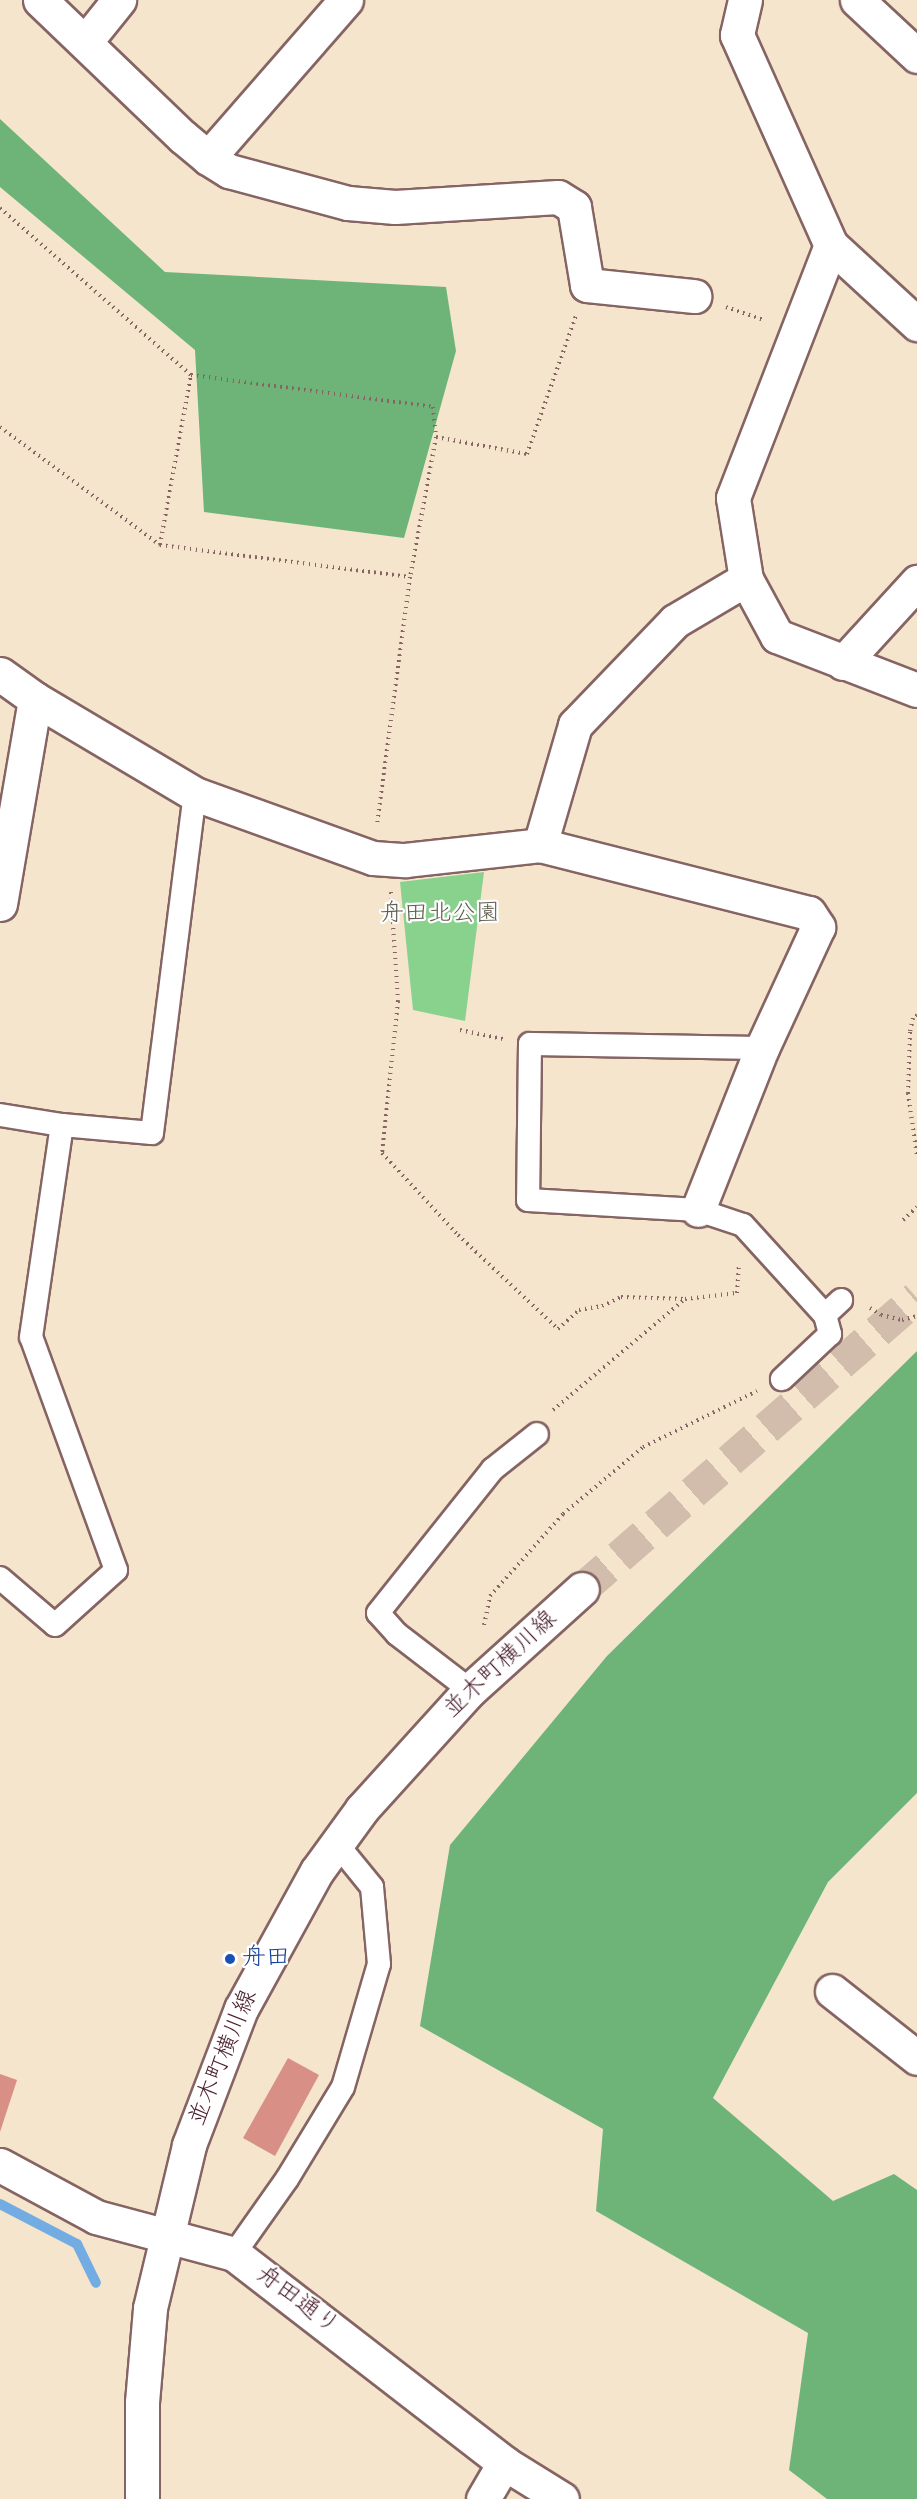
<!DOCTYPE html>
<meta charset="utf-8">
<style>
body{margin:0}
#map{position:relative;width:917px;height:2499px;overflow:hidden;background:#f4e5cc;font-family:"Indie Flower","Klee One",sans-serif}
div>[style]{position:absolute}
[style*='--x']{left:calc(var(--x)*1px);top:calc(var(--y)*1px);width:calc(var(--w)*1px);rotate:calc(var(--a)*1deg)}
.green>*{inset:0;background:#89d28e}
.forest>*{inset:0;background:#6eb479}
.stream>*{height:10px;margin:-5px;padding:0 5px;transform-origin:5px;border-radius:5px;background:#72ace2}
.building>*{inset:0;background:#d89086}
.tertiary-tunnel>*{height:33px;margin-top:-16.5px;transform-origin:0;background:repeating-linear-gradient(90deg,#d2bdac 0 33px,transparent 0 49px)}
.path>*{height:4px;margin-top:-2px;transform-origin:0;background:repeating-linear-gradient(90deg,#866463 0 1.5px,transparent 0 6px)}
.roads{filter:drop-shadow(2px 0 #866463) drop-shadow(-2px 0 #866463) drop-shadow(0 2px #866463) drop-shadow(0 -2px #866463)}
.service>*{height:22px;margin:-11px;padding:0 11px;transform-origin:11px;border-radius:11px;background:#fff}
.minor>*{height:33px;margin:-16.5px;padding:0 16.5px;transform-origin:16.5px;border-radius:16.5px;background:#fff}
.tertiary>*{height:33px;margin:-16.5px;padding:0 16.5px;transform-origin:16.5px;border-radius:16.5px;background:#fff}
.dots>*{width:16px;height:16px;translate:-50% -50%;box-sizing:border-box;border:3px solid #fff;border-radius:50%}
span{translate:-50% -50%;white-space:nowrap;text-align:center;line-height:1.15;-webkit-text-stroke:4.5px #fff;paint-order:stroke}
.park-label{font-size:24px;color:#605e4e}
.street-label{font-size:24px;color:#4a1f2b}
.transit-label{font-size:24px;color:#164399}
.left{translate:0 -50%;text-align:left}
</style>
<div id="map">
<div class="green">
<div style="clip-path:polygon(484px 872px,465px 1021px,413px 1010px,400px 882px)"></div>
</div>
<div class="forest">
<div style="clip-path:polygon(0 119px,165px 272px,446px 287px,456px 351px,404px 538px,204px 512px,195px 350px,0 187px)"></div>
<div style="clip-path:polygon(917px 1351px,917px 1793px,828px 1882px,713px 2098px,833px 2201px,894px 2174px,917px 2190px,917px 2499px,827px 2499px,789px 2470px,808px 2333px,596px 2211px,603px 2129px,420px 2026px,450px 1845px,607px 1656px)"></div>
</div>
<div class="stream">
<div style="--x:0;--y:2204;--w:87;--a:27.5"></div>
<div style="--x:77;--y:2244;--w:43;--a:64"></div>
</div>
<div class="building">
<div style="clip-path:polygon(288px 2058px,319px 2075px,275px 2156px,243px 2138px)"></div>
<div style="clip-path:polygon(0 2074px,17px 2080px,0 2132px)"></div>
</div>
<div class="tertiary-tunnel">
<div style="--x:582;--y:1589;--w:444;--a:-41.1"></div>
</div>
<div class="path">
<div style="--x:0;--y:208;--w:254;--a:41.2"></div>
<div style="--x:191;--y:375;--w:244;--a:7.5"></div>
<div style="--x:433;--y:407;--w:30;--a:84"></div>
<div style="--x:436;--y:437;--w:142;--a:100.5"></div>
<div style="--x:726;--y:307;--w:40;--a:18.9"></div>
<div style="--x:0;--y:427;--w:199;--a:36.4"></div>
<div style="--x:160;--y:545;--w:252;--a:7.3"></div>
<div style="--x:410;--y:577;--w:249;--a:97.6"></div>
<div style="--x:436;--y:437;--w:93;--a:10.6"></div>
<div style="--x:527;--y:454;--w:146;--a:-70.5"></div>
<div style="--x:160;--y:545;--w:173;--a:-79.7"></div>
<div style="--x:391;--y:892;--w:109;--a:86.3"></div>
<div style="--x:398;--y:1001;--w:153;--a:96"></div>
<div style="--x:382;--y:1153;--w:112;--a:47.2"></div>
<div style="--x:458;--y:1235;--w:137;--a:43.2"></div>
<div style="--x:558;--y:1329;--w:28;--a:-42"></div>
<div style="--x:579;--y:1310;--w:23;--a:-10"></div>
<div style="--x:602;--y:1306;--w:21;--a:-25"></div>
<div style="--x:621;--y:1297;--w:64;--a:1.8"></div>
<div style="--x:685;--y:1299;--w:52;--a:-6.6"></div>
<div style="--x:737;--y:1293;--w:27;--a:-86"></div>
<div style="--x:917;--y:1015;--w:5;--a:143"></div>
<div style="--x:913;--y:1018;--w:14;--a:102"></div>
<div style="--x:910;--y:1032;--w:61;--a:91.9"></div>
<div style="--x:908;--y:1093;--w:64;--a:81.9"></div>
<div style="--x:460;--y:1030;--w:44;--a:11.8"></div>
<div style="--x:903;--y:1220;--w:19;--a:-43"></div>
<div style="--x:870;--y:1308;--w:13;--a:32"></div>
<div style="--x:881;--y:1315;--w:22;--a:13"></div>
<div style="--x:902;--y:1320;--w:16;--a:-15"></div>
<div style="--x:553;--y:1410;--w:172;--a:-40.1"></div>
<div style="--x:484;--y:1625;--w:30;--a:-78"></div>
<div style="--x:490;--y:1596;--w:110;--a:-48.3"></div>
<div style="--x:563;--y:1514;--w:104;--a:-39.9"></div>
<div style="--x:643;--y:1447;--w:127;--a:-26.2"></div>
</div>
<div class="roads">
<div class="service">
<div style="--x:762;--y:1048;--w:232;--a:-179"></div>
<div style="--x:530;--y:1044;--w:156;--a:90.7"></div>
<div style="--x:528;--y:1200;--w:170;--a:3.4"></div>
<div style="--x:698;--y:1210;--w:47;--a:18.4"></div>
<div style="--x:743;--y:1225;--w:122;--a:47.7"></div>
<div style="--x:825;--y:1315;--w:20;--a:75"></div>
<div style="--x:830;--y:1334;--w:66;--a:136.8"></div>
<div style="--x:0;--y:1115;--w:63;--a:9.2"></div>
<div style="--x:62;--y:1125;--w:90;--a:5.1"></div>
<div style="--x:152;--y:1133;--w:342;--a:-82.8"></div>
<div style="--x:825;--y:1315;--w:22;--a:-43"></div>
<div style="--x:0;--y:1578;--w:72;--a:40.5"></div>
<div style="--x:55;--y:1625;--w:82;--a:-42"></div>
<div style="--x:116;--y:1570;--w:248;--a:-110"></div>
<div style="--x:31;--y:1337;--w:214;--a:-81.7"></div>
<div style="--x:470;--y:1690;--w:92;--a:-142.5"></div>
<div style="--x:397;--y:1634;--w:28;--a:-132"></div>
<div style="--x:378;--y:1613;--w:184;--a:-51.4"></div>
<div style="--x:493;--y:1469;--w:56;--a:-38.5"></div>
<div style="--x:234;--y:2254;--w:92;--a:-54.8"></div>
<div style="--x:287;--y:2179;--w:108;--a:-58.7"></div>
<div style="--x:343;--y:2087;--w:128;--a:-73.7"></div>
<div style="--x:379;--y:1964;--w:77;--a:-95.2"></div>
<div style="--x:372;--y:1887;--w:55;--a:-129.1"></div>
</div>
<div class="minor">
<div style="--x:40;--y:0;--w:198;--a:43.8"></div>
<div style="--x:183;--y:137;--w:33;--a:40"></div>
<div style="--x:208;--y:158;--w:25;--a:32"></div>
<div style="--x:229;--y:171;--w:123;--a:15.1"></div>
<div style="--x:348;--y:203;--w:47;--a:4.9"></div>
<div style="--x:395;--y:207;--w:163;--a:-3.5"></div>
<div style="--x:558;--y:197;--w:19;--a:32"></div>
<div style="--x:574;--y:207;--w:79;--a:80.5"></div>
<div style="--x:587;--y:285;--w:108;--a:5.9"></div>
<div style="--x:745;--y:0;--w:36;--a:103"></div>
<div style="--x:737;--y:35;--w:230;--a:65.9"></div>
<div style="--x:831;--y:245;--w:271;--a:111.2"></div>
<div style="--x:733;--y:498;--w:82;--a:80.9"></div>
<div style="--x:746;--y:579;--w:65;--a:61.5"></div>
<div style="--x:777;--y:636;--w:150;--a:21.1"></div>
<div style="--x:857;--y:0;--w:82;--a:43"></div>
<div style="--x:86;--y:41;--w:53;--a:-51.2"></div>
<div style="--x:208;--y:158;--w:210;--a:-48.9"></div>
<div style="--x:831;--y:245;--w:117;--a:42.6"></div>
<div style="--x:843;--y:663;--w:110;--a:-47.6"></div>
<div style="--x:0;--y:674;--w:43;--a:35.5"></div>
<div style="--x:35;--y:699;--w:186;--a:30.7"></div>
<div style="--x:195;--y:794;--w:189;--a:19.8"></div>
<div style="--x:373;--y:858;--w:32;--a:4"></div>
<div style="--x:405;--y:860;--w:136;--a:-6.3"></div>
<div style="--x:540;--y:845;--w:125;--a:-73.7"></div>
<div style="--x:575;--y:725;--w:144;--a:-46.1"></div>
<div style="--x:675;--y:621;--w:82;--a:-30.6"></div>
<div style="--x:540;--y:845;--w:277;--a:14.2"></div>
<div style="--x:809;--y:913;--w:17;--a:57"></div>
<div style="--x:818;--y:927;--w:133;--a:114.8"></div>
<div style="--x:762;--y:1048;--w:174;--a:111.6"></div>
<div style="--x:0;--y:904;--w:208;--a:-80.3"></div>
<div style="--x:832;--y:1991;--w:108;--a:38.2"></div>
<div style="--x:483;--y:2499;--w:42;--a:-59.7"></div>
</div>
<div class="tertiary">
<div style="--x:0;--y:2165;--w:109;--a:28.4"></div>
<div style="--x:96;--y:2217;--w:143;--a:15"></div>
<div style="--x:234;--y:2254;--w:341;--a:37.7"></div>
<div style="--x:504;--y:2463;--w:68;--a:31.8"></div>
<div style="--x:142;--y:2499;--w:97;--a:-90"></div>
<div style="--x:142;--y:2402;--w:94;--a:-85.1"></div>
<div style="--x:150;--y:2308;--w:168;--a:-76.5"></div>
<div style="--x:189;--y:2145;--w:146;--a:-69.1"></div>
<div style="--x:241;--y:2009;--w:158;--a:-61.2"></div>
<div style="--x:317;--y:1871;--w:77;--a:-54"></div>
<div style="--x:362;--y:1809;--w:159;--a:-47.8"></div>
<div style="--x:469;--y:1691;--w:152;--a:-42.1"></div>
</div>
</div>
<div class="dots">
<div style="left:230px;top:1959px;background:#1a4fb4"></div>
</div>
<div class="park-label">
<span style="left:440px;top:915px">舟田北公園</span>
</div>
<div class="street-label">
<span style="left:501px;top:1665px;rotate:-43deg">並木町横川線</span>
<span style="left:224px;top:2058px;rotate:-68deg">並木町横川線</span>
<span style="left:297px;top:2301px;rotate:37deg">舟田通り</span>
</div>
<div class="transit-label">
<span class="left" style="left:242px;top:1959px">舟田</span>
</div>
</div>
